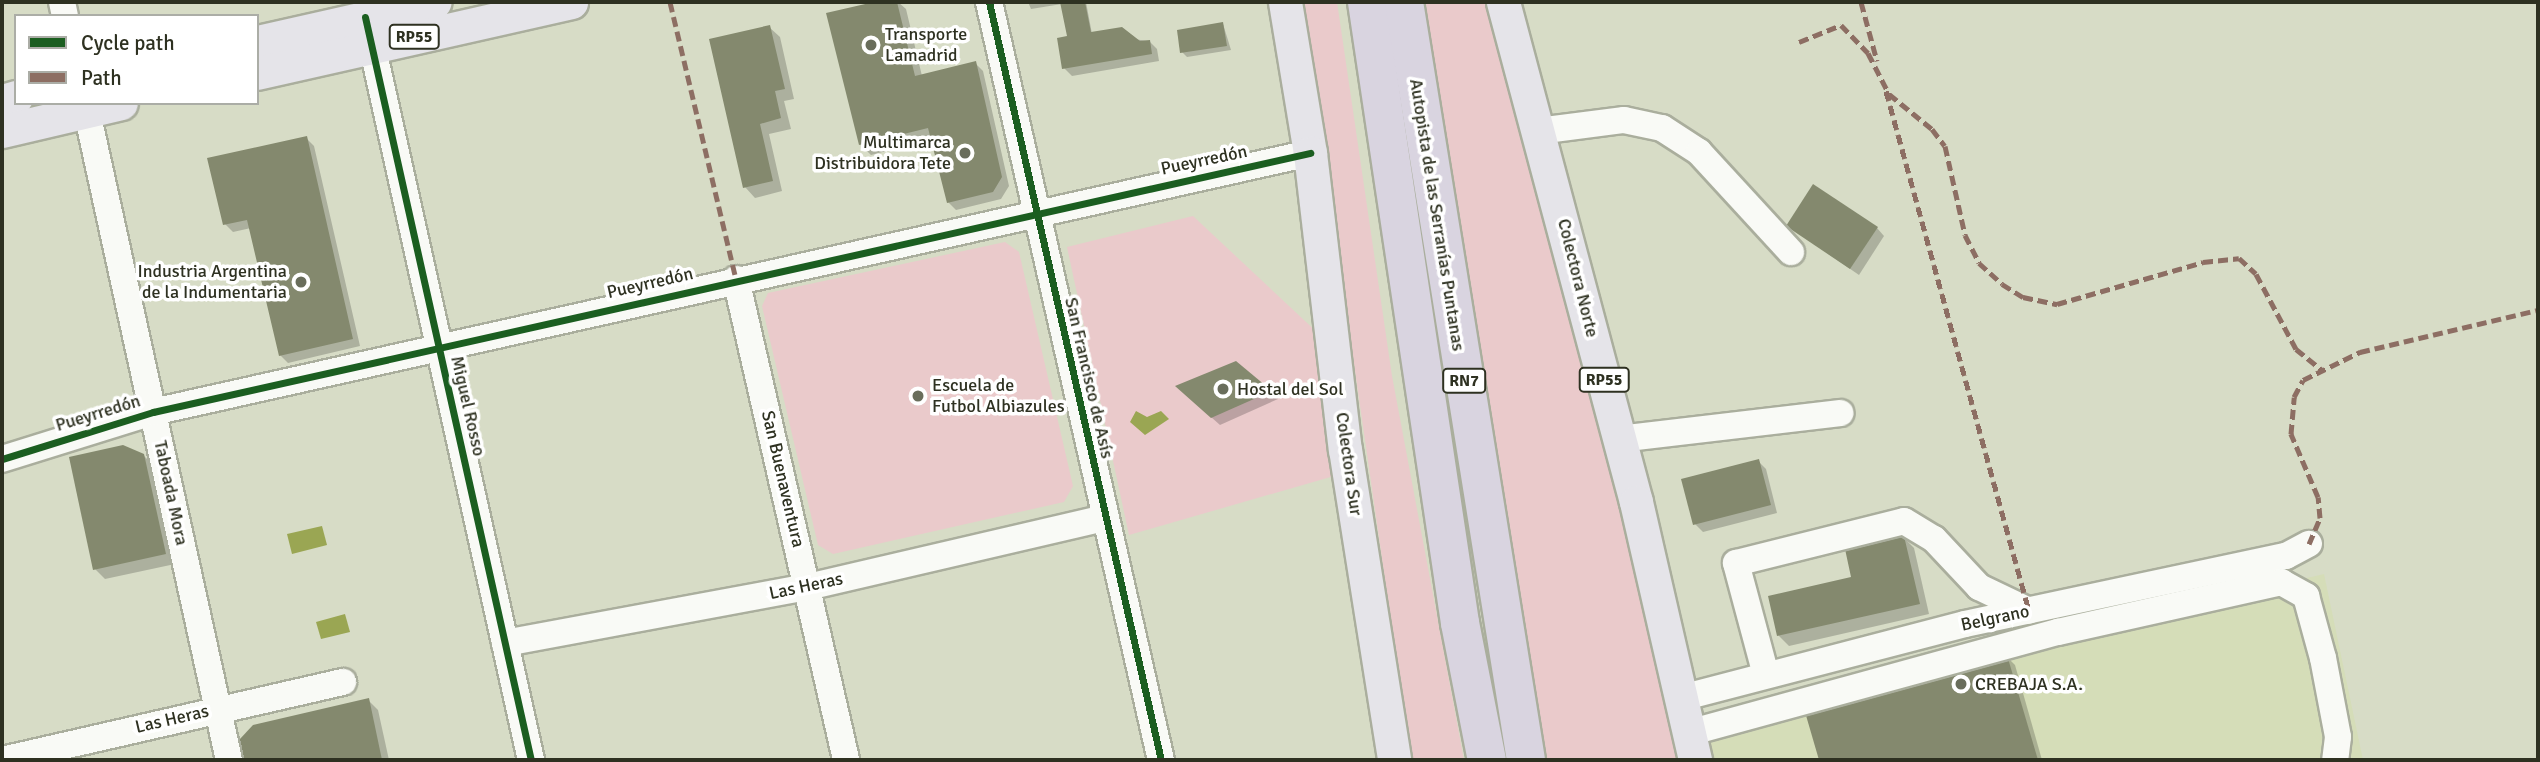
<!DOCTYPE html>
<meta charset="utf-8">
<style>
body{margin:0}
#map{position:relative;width:2540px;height:762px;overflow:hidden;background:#d7dcc6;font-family:Signika,sans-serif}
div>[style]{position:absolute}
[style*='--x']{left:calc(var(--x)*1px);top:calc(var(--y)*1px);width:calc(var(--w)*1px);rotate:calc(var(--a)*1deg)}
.built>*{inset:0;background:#d5ddb8}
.green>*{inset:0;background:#eacacb}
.water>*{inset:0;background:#9aa653}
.shadow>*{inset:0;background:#0003}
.building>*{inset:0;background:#84896e}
.roads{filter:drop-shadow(2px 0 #aaae9d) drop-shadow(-2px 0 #aaae9d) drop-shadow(0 2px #aaae9d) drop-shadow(0 -2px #aaae9d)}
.minor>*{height:26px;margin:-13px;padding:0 13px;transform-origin:13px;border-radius:13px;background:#f9faf6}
.major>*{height:33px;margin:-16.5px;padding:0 16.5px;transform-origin:16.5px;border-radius:16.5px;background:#e5e4e9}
.highway>*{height:38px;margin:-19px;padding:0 19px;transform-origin:19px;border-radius:19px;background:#d9d4e0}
.quiet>*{height:5px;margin-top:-2.5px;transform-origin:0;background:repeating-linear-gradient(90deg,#8d6e63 0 10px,transparent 0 15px)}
.cycleway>*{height:7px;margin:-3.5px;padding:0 3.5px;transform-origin:3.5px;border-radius:3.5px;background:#1b5e20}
.dots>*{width:19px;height:19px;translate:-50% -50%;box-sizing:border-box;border:4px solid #fff;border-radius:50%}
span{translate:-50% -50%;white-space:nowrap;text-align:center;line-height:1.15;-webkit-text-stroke:7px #fff;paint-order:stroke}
.shield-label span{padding:2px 5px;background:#fff;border:2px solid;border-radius:5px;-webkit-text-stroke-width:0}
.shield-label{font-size:16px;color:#2e3121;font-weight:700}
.poi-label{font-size:18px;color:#2e3121}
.left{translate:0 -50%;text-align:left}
.right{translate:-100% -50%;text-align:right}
.street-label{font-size:18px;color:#2e3121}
.frame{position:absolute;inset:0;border:4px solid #2e3121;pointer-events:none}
.legend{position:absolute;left:14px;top:14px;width:245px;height:91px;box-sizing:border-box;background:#fff;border:2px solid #abada6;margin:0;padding:9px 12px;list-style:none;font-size:21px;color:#2e3121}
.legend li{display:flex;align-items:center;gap:14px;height:35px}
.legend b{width:35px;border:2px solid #abada6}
</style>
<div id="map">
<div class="built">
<div style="clip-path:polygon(2324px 574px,2363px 760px,1712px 760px,1703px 723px)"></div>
</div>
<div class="green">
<div style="clip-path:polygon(1302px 2px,1337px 2px,1392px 376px,1464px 760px,1411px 760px)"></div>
<div style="clip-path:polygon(1409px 2px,1492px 2px,1684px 760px,1539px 760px)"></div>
<div style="clip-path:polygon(1193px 216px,1320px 335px,1341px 474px,1129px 535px,1067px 247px)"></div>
<div style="clip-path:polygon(1005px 242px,1019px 252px,1073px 486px,1064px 502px,833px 554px,818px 545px,762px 306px,768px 293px)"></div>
</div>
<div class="water">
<div style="clip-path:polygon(1136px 411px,1147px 417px,1161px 411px,1169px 419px,1145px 435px,1130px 422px)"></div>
<div style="clip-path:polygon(322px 526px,327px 545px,292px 554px,287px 534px)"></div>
<div style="clip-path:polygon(345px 614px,350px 632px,321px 639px,316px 622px)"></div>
</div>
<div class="shadow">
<div style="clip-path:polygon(882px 2px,898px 2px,906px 9px,922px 76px,975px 63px,983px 71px,1009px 186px,1001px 199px,956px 210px,948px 202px,933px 139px,871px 155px,860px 144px,828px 15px)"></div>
<div style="clip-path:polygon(1028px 2px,1086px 2px,1092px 34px,1149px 41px,1157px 49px,1159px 61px,1072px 76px,1064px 68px,1069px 38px,1062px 4px,1031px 9px)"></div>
<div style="clip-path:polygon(1223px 24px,1231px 50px,1187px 57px,1182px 52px)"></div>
<div style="clip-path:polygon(769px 27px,780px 37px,794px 99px,784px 101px,791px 129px,769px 134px,782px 191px,755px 198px,745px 187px)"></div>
<div style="clip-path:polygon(306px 138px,314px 146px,360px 346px,288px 363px,280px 355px,251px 228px,233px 232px,225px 224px)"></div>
<div style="clip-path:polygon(1788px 226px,1877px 228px,1884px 236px,1859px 275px)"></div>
<div style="clip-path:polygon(1236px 363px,1278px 399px,1220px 425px,1185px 394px)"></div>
<div style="clip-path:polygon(143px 455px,154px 466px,175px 564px,105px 579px,95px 569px)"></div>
<div style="clip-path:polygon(1758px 461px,1766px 469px,1777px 513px,1703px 532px,1695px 524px)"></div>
<div style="clip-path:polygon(1903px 537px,1914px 548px,1929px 614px,1789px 646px,1778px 635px)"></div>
<div style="clip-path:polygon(2007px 657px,2015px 665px,2042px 760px,1821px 760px,1807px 714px)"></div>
<div style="clip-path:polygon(368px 700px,378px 710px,389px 760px,245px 760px,240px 741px)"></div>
</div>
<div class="building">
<div style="clip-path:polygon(874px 2px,897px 2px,915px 76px,976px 61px,1002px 177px,993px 192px,947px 203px,928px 128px,859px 145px,826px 13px)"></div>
<div style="clip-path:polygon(1060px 2px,1085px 2px,1091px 32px,1122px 27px,1140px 41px,1150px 40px,1152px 54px,1062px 69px,1057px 38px,1067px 36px)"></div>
<div style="clip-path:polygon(1223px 22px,1227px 46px,1180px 53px,1177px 30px)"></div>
<div style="clip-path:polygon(770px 25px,785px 89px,775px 91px,781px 118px,760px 124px,773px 181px,743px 188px,709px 39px)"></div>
<div style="clip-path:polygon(307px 136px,353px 339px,279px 356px,247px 220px,223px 225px,207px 158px)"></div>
<div style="clip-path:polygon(1813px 184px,1878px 227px,1850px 269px,1786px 226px)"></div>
<div style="clip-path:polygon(1236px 361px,1272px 391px,1211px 418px,1175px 386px)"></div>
<div style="clip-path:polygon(123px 445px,144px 454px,166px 554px,93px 570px,69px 457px)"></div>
<div style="clip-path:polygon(1759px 459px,1771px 505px,1693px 525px,1681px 479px)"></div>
<div style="clip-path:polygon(1904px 536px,1920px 604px,1777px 636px,1768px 596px,1851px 577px,1845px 549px)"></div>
<div style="clip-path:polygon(2007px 655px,2038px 760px,1819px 760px,1805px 712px)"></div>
<div style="clip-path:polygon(369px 698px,382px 760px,243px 760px,239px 740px,253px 725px)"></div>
</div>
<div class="roads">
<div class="minor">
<div style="--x:62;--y:2;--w:14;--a:78"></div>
<div style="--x:989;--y:2;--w:777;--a:77.22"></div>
<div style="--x:368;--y:27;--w:751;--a:77.46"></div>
<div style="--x:85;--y:103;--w:673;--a:77.64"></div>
<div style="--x:1538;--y:131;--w:87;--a:-7.3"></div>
<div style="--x:1624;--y:120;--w:39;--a:12"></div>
<div style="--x:1662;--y:128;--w:44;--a:33"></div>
<div style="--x:1699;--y:152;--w:136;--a:47.4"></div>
<div style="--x:736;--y:279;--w:493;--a:77.1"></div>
<div style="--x:1619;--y:439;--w:223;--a:-6.7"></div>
<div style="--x:2;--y:459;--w:158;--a:-17.3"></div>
<div style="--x:153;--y:412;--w:1186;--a:-12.62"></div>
<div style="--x:505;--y:643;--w:308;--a:-10.5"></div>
<div style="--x:808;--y:587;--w:304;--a:-13.1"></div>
<div style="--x:1766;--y:675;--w:116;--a:-105"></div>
<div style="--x:1736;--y:563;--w:173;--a:-14"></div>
<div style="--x:1904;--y:521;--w:35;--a:31"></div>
<div style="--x:1934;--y:539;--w:66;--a:46.8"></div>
<div style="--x:1979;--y:587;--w:55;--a:25.6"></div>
<div style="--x:1681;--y:698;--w:293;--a:-14.6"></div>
<div style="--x:1965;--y:624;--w:328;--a:-12"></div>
<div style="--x:2286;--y:556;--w:26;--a:-28"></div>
<div style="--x:1688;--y:733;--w:384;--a:-15.3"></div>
<div style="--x:2058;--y:632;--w:229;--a:-12.6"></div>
<div style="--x:2281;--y:582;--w:29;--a:29"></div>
<div style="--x:2306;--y:596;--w:64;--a:74.7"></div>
<div style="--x:2323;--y:658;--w:80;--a:79.2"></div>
<div style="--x:2338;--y:737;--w:23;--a:97"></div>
<div style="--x:2;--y:760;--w:350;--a:-12.9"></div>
</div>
<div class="major">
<div style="--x:1285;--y:2;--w:153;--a:80.6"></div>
<div style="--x:1310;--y:153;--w:298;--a:83.3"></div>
<div style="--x:1345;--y:449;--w:315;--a:81"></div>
<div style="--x:1503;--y:2;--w:517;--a:75.1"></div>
<div style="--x:1636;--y:502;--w:265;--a:77.1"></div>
<div style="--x:257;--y:42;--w:182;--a:-12.7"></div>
<div style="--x:257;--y:73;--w:322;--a:-12.7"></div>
<div style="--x:2;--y:101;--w:15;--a:-16"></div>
<div style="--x:2;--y:131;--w:122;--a:-13.2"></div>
</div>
<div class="highway">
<div style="--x:1367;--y:2;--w:628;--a:81.48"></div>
<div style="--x:1460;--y:623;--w:140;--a:78.9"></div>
<div style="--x:1404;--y:2;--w:768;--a:80.86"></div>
</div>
</div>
<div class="quiet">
<div style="--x:670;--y:2;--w:285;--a:76.6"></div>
<div style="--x:1861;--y:2;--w:61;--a:74.8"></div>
<div style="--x:1799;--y:42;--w:45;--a:-22"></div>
<div style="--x:1841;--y:25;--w:39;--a:46"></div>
<div style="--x:1868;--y:53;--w:46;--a:62.9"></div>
<div style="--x:1889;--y:94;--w:55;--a:39.1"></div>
<div style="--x:1932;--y:129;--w:21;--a:53"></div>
<div style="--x:1945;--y:146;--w:91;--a:77.3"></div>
<div style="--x:1965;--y:235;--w:31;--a:63"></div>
<div style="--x:1979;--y:263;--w:31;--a:42"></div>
<div style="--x:2002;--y:284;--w:25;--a:32"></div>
<div style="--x:2023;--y:297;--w:35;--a:12"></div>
<div style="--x:2057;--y:304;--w:152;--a:-16"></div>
<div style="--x:2203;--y:262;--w:36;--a:-6"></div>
<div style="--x:2239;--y:258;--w:23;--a:43"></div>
<div style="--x:2256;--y:274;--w:85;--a:61.9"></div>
<div style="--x:2296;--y:349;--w:33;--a:39"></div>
<div style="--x:1886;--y:91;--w:539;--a:74.62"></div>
<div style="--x:2309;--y:544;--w:28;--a:-67"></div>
<div style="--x:2320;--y:518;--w:21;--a:-95"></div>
<div style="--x:2318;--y:497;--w:69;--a:-113.2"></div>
<div style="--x:2291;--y:434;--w:37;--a:-85"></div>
<div style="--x:2294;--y:397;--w:19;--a:-62"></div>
<div style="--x:2303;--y:380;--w:64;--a:-26.2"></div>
<div style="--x:2360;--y:352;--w:183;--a:-13.3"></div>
</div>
<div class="cycleway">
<div style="--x:989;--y:2;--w:777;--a:77.22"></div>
<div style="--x:365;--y:17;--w:761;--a:77.41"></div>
<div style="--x:2;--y:459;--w:158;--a:-17.3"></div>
<div style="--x:153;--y:412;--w:1186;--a:-12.62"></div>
</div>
<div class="dots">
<div style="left:871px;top:45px;background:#696d5b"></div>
<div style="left:965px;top:153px;background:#696d5b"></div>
<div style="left:301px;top:282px;background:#696d5b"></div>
<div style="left:1223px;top:389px;background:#696d5b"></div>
<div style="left:918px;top:396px;background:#696d5b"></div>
<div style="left:1961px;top:684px;background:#696d5b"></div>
</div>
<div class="shield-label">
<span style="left:414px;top:37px">RP55</span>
<span style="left:1604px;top:380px">RP55</span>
<span style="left:1464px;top:381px">RN7</span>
</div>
<div class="poi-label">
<span class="left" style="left:885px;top:45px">Transporte<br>Lamadrid</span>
<span class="right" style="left:951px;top:153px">Multimarca<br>Distribuidora Tete</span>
<span class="right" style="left:287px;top:282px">Industria Argentina<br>de la Indumentaria</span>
<span class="left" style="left:932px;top:396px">Escuela de<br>Futbol Albiazules</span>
<span class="left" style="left:1237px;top:389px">Hostal del Sol</span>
<span class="left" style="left:1975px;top:684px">CREBAJA S.A.</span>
</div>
<div class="street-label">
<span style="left:1204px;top:160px;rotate:-12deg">Pueyrredón</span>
<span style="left:1437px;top:215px;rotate:81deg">Autopista de las Serranías Puntanas</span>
<span style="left:1578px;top:278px;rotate:76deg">Colectora Norte</span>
<span style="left:650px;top:283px;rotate:-13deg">Pueyrredón</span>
<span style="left:1089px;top:378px;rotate:77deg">San Francisco de Asís</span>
<span style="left:468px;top:406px;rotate:77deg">Miguel Rosso</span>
<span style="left:98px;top:413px;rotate:-17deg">Pueyrredón</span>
<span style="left:1349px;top:464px;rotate:82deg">Colectora Sur</span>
<span style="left:783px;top:479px;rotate:77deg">San Buenaventura</span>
<span style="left:171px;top:493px;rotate:78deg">Taboada Mora</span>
<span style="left:806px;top:586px;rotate:-12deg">Las Heras</span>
<span style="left:1995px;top:618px;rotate:-12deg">Belgrano</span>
<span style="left:172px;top:719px;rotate:-13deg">Las Heras</span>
</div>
<div class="frame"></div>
<ul class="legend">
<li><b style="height:9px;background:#1b5e20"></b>Cycle path</li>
<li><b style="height:9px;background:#8d6e63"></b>Path</li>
</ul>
</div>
